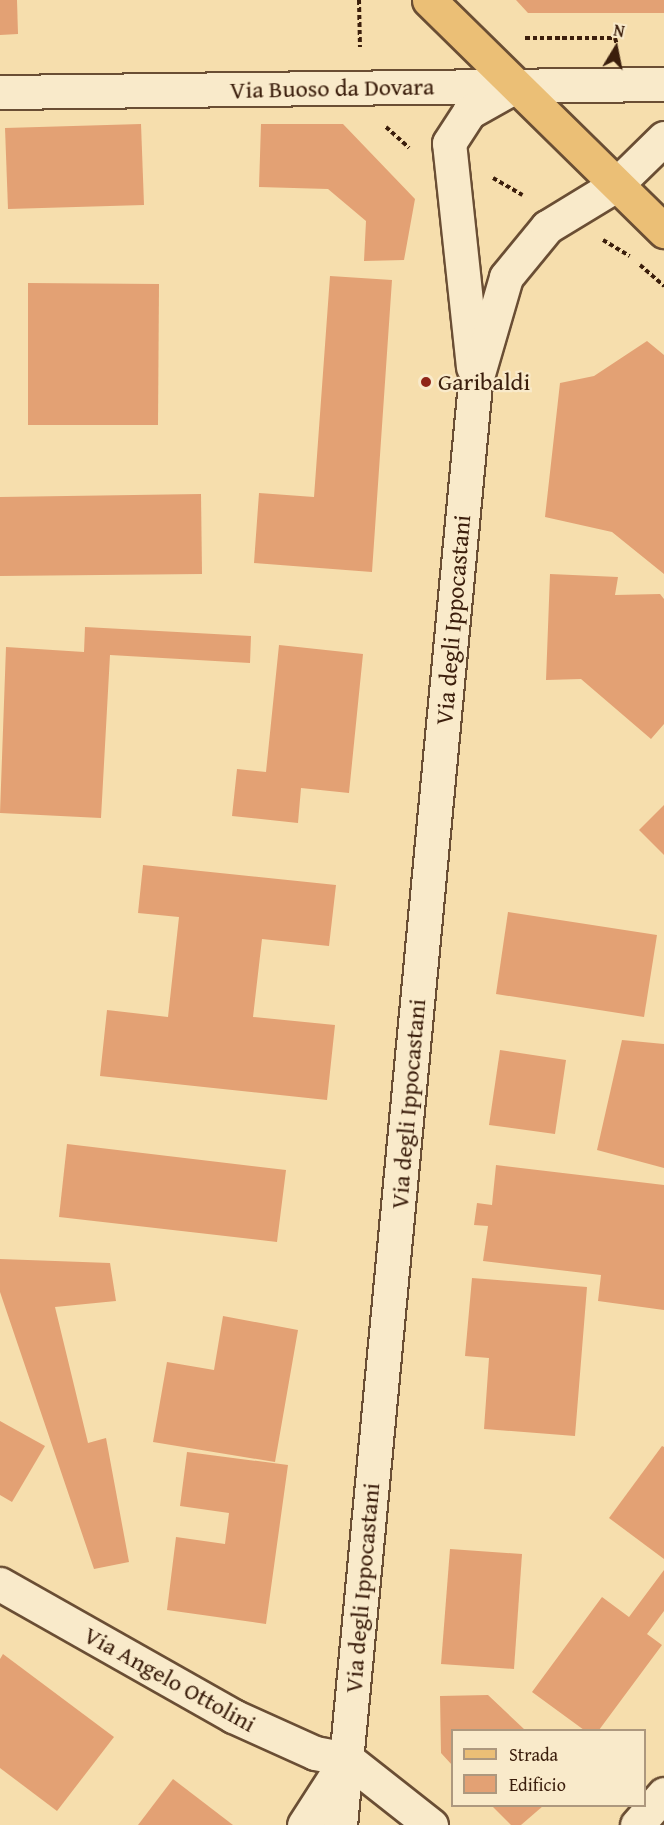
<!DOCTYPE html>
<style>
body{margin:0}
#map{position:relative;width:664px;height:1825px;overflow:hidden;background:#f6dead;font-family:"Gentium Book Plus",serif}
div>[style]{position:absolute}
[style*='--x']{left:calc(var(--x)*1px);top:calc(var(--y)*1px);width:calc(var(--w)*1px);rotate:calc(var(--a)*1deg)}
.building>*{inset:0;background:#e3a174}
.path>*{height:4px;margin-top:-2px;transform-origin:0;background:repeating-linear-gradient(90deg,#3b1e0c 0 4.5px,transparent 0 7.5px)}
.roads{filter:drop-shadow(2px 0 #6a4e34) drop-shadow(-2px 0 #6a4e34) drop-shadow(0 2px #6a4e34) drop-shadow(0 -2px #6a4e34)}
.minor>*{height:33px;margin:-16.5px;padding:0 16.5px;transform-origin:16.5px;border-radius:16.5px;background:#f9eaca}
.major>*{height:33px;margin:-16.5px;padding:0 16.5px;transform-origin:16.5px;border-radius:16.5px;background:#ebbf76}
.dots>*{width:16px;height:16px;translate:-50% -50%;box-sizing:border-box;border:3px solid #f9eaca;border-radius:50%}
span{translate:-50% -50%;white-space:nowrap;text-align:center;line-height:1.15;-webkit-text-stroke:4.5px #f9eaca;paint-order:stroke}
.street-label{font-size:24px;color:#3b1e0c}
.poi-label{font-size:24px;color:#3b1e0c}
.left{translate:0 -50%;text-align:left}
.legend{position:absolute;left:451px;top:1729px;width:195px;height:78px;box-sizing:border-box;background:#f9eaca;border:2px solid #ad987e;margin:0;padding:8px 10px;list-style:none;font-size:18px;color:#3b1e0c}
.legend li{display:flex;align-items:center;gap:12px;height:30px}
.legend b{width:30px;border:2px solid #ad987e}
.north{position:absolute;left:586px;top:18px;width:60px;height:60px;-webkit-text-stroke:4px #f9eaca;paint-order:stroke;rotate:10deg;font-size:16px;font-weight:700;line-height:24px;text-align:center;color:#3b1e0c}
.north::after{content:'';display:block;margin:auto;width:21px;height:27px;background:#3b1e0c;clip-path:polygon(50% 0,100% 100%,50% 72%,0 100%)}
</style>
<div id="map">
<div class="building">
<div style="clip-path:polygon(0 0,17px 0,18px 34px,0 35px)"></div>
<div style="clip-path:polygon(516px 0,664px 0,664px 13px,528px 13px)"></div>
<div style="clip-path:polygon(141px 124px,144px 205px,8px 209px,5px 128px)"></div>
<div style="clip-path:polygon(261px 124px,343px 124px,415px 199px,404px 260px,364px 261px,366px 221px,328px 189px,259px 187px)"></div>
<div style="clip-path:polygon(330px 276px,392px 280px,372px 572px,254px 563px,259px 493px,314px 497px)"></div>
<div style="clip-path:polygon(28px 283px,159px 284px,158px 425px,28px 425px)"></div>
<div style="clip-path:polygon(647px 341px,664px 355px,664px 574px,612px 532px,545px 517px,560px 383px,594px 376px)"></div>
<div style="clip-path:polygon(201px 494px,202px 574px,0 576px,0 497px)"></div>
<div style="clip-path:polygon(550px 574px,618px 577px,615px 595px,660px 594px,664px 599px,664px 724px,651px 739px,581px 679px,546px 680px)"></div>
<div style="clip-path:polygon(85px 627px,251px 636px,250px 663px,110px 655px,101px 818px,0 813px,6px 647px,84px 652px)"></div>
<div style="clip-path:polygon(279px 645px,363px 654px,349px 793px,301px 788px,298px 823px,232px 816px,237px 769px,266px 772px)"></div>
<div style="clip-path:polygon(664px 805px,664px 855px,639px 830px)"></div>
<div style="clip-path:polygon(143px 865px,336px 885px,329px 946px,262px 939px,253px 1017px,335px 1025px,327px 1100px,100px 1076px,107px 1010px,168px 1017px,179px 917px,138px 913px)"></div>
<div style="clip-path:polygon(508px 912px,657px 935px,644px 1017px,496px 994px)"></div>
<div style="clip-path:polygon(622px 1040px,664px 1044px,664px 1168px,597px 1150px)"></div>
<div style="clip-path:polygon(500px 1050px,566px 1060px,555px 1134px,489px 1125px)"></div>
<div style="clip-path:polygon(67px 1144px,286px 1170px,277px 1242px,59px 1217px)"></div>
<div style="clip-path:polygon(496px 1165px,664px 1185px,664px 1310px,598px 1301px,601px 1275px,483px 1261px,488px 1226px,474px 1225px,477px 1203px,492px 1205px)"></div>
<div style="clip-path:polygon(0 1259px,110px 1263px,116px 1301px,55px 1307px,88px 1443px,106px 1438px,129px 1562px,94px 1569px,0 1292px)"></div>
<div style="clip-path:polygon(472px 1278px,587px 1287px,575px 1436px,484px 1429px,489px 1358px,465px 1356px)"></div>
<div style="clip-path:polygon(223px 1316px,298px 1330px,275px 1462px,153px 1442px,167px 1362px,214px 1370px)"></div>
<div style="clip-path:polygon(0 1421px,45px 1446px,12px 1502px,0 1495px)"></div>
<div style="clip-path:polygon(662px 1446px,664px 1447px,664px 1559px,609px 1518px)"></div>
<div style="clip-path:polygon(187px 1452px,288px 1465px,266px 1624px,167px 1610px,176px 1537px,225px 1544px,229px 1513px,180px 1506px)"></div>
<div style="clip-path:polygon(450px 1549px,522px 1554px,514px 1669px,441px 1664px)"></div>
<div style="clip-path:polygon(664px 1570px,664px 1611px,647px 1634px,662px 1645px,599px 1730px,584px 1730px,532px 1692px,602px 1597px,629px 1617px)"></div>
<div style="clip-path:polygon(3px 1654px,114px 1737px,57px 1811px,0 1768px,0 1659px)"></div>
<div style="clip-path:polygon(488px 1695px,525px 1730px,452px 1730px,452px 1765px,441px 1753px,440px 1696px)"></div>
<div style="clip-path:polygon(173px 1779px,233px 1825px,138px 1825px)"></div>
<div style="clip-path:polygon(492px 1806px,543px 1806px,521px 1825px,511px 1825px)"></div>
</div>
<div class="path">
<div style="--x:359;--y:0;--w:47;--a:88.8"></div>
<div style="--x:525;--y:38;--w:90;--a:0"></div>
<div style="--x:615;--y:38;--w:7;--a:74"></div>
<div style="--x:386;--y:127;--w:31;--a:42"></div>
<div style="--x:493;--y:178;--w:34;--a:30"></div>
<div style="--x:603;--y:240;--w:31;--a:31"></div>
<div style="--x:640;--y:265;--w:32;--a:41"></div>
</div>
<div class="roads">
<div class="minor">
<div style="--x:0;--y:92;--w:664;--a:-0.69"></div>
<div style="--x:473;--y:367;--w:225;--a:-96.1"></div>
<div style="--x:449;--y:143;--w:37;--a:-57"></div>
<div style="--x:469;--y:112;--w:49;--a:-29.2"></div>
<div style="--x:0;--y:1584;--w:268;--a:29.5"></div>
<div style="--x:233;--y:1716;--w:90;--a:24.3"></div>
<div style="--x:315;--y:1753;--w:33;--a:11"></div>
<div style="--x:347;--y:1759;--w:107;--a:38.2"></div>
<div style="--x:304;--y:1825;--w:74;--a:-57.2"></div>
<div style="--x:340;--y:1825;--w:1447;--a:-84.65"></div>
<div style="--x:475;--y:384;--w:111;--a:-73.8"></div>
<div style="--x:506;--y:277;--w:65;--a:-50.6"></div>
<div style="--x:547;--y:227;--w:81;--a:-31.3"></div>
<div style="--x:616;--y:185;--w:67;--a:-44.4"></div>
<div style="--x:637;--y:1825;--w:41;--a:-48.9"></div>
</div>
<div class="major">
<div style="--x:429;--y:0;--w:330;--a:44.5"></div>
</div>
</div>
<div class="dots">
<div style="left:426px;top:382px;background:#8f2418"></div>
</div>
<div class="street-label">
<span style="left:332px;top:88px;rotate:-1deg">Via Buoso da Dovara</span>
<span style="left:453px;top:620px;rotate:-85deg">Via degli Ippocastani</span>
<span style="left:408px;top:1104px;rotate:-85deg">Via degli Ippocastani</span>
<span style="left:362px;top:1588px;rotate:-85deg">Via degli Ippocastani</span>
<span style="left:170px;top:1679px;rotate:29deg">Via Angelo Ottolini</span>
</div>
<div class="poi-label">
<span class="left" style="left:438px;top:382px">Garibaldi</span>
</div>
<ul class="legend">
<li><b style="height:8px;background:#ebbf76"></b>Strada</li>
<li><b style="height:16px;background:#e3a174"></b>Edificio</li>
</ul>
<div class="north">N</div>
</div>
